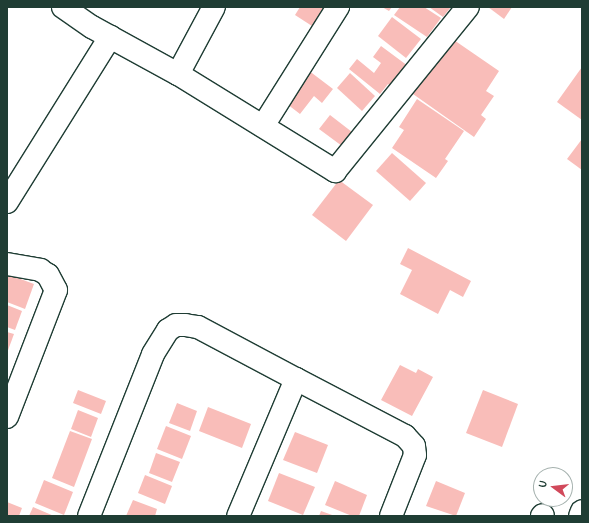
<!DOCTYPE html>
<style>
body{margin:0}
#map{position:relative;width:589px;height:523px;overflow:hidden;background:#fff;font-family:"Patrick Hand",sans-serif}
div>[style]{position:absolute}
[style*='--x']{left:calc(var(--x)*1px);top:calc(var(--y)*1px);width:calc(var(--w)*1px);rotate:calc(var(--a)*1deg)}
.building>*{inset:0;background:#f9bdb9}
.roads{filter:drop-shadow(1px 0 #1f3d34) drop-shadow(-1px 0 #1f3d34) drop-shadow(0 1px #1f3d34) drop-shadow(0 -1px #1f3d34)}
.minor>*{height:22px;margin:-11px;padding:0 11px;transform-origin:11px;border-radius:11px;background:#fff}
span{translate:-50% -50%;white-space:nowrap;text-align:center;line-height:1.15;-webkit-text-stroke:3px #fff;paint-order:stroke}
.frame{position:absolute;inset:0;border:8px solid #1f3d34;pointer-events:none}
.north{position:absolute;left:533px;top:467px;width:40px;height:40px;box-sizing:border-box;background:#fff;border:1px solid #a5b1ae;border-radius:50%;rotate:285deg;font-size:11px;font-weight:700;line-height:16px;text-align:center;color:#1f3d34}
.north::after{content:'';display:block;margin:auto;width:14px;height:18px;background:#d1495b;clip-path:polygon(50% 0,100% 100%,50% 72%,0 100%)}
</style>
<div id="map">
<div class="building">
<div style="clip-path:polygon(300px 7px,324px 7px,312px 26px,295px 15px)"></div>
<div style="clip-path:polygon(382px 7px,392px 7px,389px 11px)"></div>
<div style="clip-path:polygon(400px 7px,424px 7px,441px 18px,427px 37px,394px 15px)"></div>
<div style="clip-path:polygon(429px 7px,451px 7px,443px 17px)"></div>
<div style="clip-path:polygon(488px 7px,512px 7px,504px 19px)"></div>
<div style="clip-path:polygon(392px 17px,421px 39px,406px 58px,378px 36px)"></div>
<div style="clip-path:polygon(451px 38px,499px 71px,486px 91px,494px 96px,481px 115px,486px 119px,474px 137px,413px 94px)"></div>
<div style="clip-path:polygon(381px 46px,408px 66px,392px 87px,388px 84px,380px 94px,349px 69px,357px 59px,374px 73px,381px 63px,373px 57px)"></div>
<div style="clip-path:polygon(304px 67px,333px 89px,322px 103px,314px 96px,300px 114px,287px 104px)"></div>
<div style="clip-path:polygon(582px 67px,582px 120px,557px 102px)"></div>
<div style="clip-path:polygon(350px 73px,375px 96px,362px 111px,337px 88px)"></div>
<div style="clip-path:polygon(417px 99px,464px 131px,445px 159px,448px 161px,436px 178px,392px 148px,404px 130px,399px 127px)"></div>
<div style="clip-path:polygon(330px 115px,352px 132px,342px 146px,319px 129px)"></div>
<div style="clip-path:polygon(582px 139px,582px 170px,567px 159px)"></div>
<div style="clip-path:polygon(392px 153px,426px 183px,410px 201px,376px 171px)"></div>
<div style="clip-path:polygon(339px 180px,373px 205px,346px 241px,312px 215px)"></div>
<div style="clip-path:polygon(408px 248px,471px 281px,463px 297px,450px 290px,438px 314px,400px 294px,412px 270px,400px 264px)"></div>
<div style="clip-path:polygon(7px 274px,34px 284px,25px 309px,7px 302px)"></div>
<div style="clip-path:polygon(7px 305px,22px 311px,15px 330px,7px 327px)"></div>
<div style="clip-path:polygon(7px 332px,14px 334px,7px 353px)"></div>
<div style="clip-path:polygon(400px 365px,416px 373px,418px 369px,433px 377px,412px 416px,381px 400px)"></div>
<div style="clip-path:polygon(78px 390px,106px 401px,101px 414px,73px 403px)"></div>
<div style="clip-path:polygon(483px 390px,518px 404px,502px 447px,466px 433px)"></div>
<div style="clip-path:polygon(177px 403px,197px 411px,190px 431px,169px 423px)"></div>
<div style="clip-path:polygon(208px 407px,251px 424px,242px 448px,199px 431px)"></div>
<div style="clip-path:polygon(78px 410px,98px 418px,91px 437px,71px 429px)"></div>
<div style="clip-path:polygon(166px 426px,191px 436px,182px 459px,157px 449px)"></div>
<div style="clip-path:polygon(70px 431px,92px 439px,74px 487px,52px 478px)"></div>
<div style="clip-path:polygon(295px 432px,328px 445px,317px 473px,283px 460px)"></div>
<div style="clip-path:polygon(156px 453px,180px 462px,172px 482px,149px 473px)"></div>
<div style="clip-path:polygon(279px 473px,315px 487px,303px 515px,268px 501px)"></div>
<div style="clip-path:polygon(145px 475px,172px 486px,165px 504px,138px 493px)"></div>
<div style="clip-path:polygon(44px 480px,73px 492px,64px 515px,35px 503px)"></div>
<div style="clip-path:polygon(335px 481px,367px 495px,359px 516px,352px 516px,325px 505px)"></div>
<div style="clip-path:polygon(436px 481px,465px 493px,456px 516px,426px 506px)"></div>
<div style="clip-path:polygon(133px 500px,157px 509px,155px 516px,126px 516px)"></div>
<div style="clip-path:polygon(7px 502px,22px 508px,19px 516px,7px 516px)"></div>
<div style="clip-path:polygon(33px 507px,54px 516px,29px 516px)"></div>
<div style="clip-path:polygon(321px 511px,335px 516px,319px 516px)"></div>
</div>
<div class="roads">
<div class="minor">
<div style="--x:63;--y:7;--w:35;--a:35"></div>
<div style="--x:92;--y:27;--w:98;--a:28.7"></div>
<div style="--x:178;--y:74;--w:185;--a:31.7"></div>
<div style="--x:335;--y:171;--w:211;--a:-51"></div>
<div style="--x:178;--y:74;--w:76;--a:-61.8"></div>
<div style="--x:263;--y:126;--w:141;--a:-57.8"></div>
<div style="--x:7;--y:202;--w:195;--a:-58"></div>
<div style="--x:7;--y:264;--w:34;--a:10"></div>
<div style="--x:40;--y:270;--w:9;--a:32"></div>
<div style="--x:48;--y:275;--w:17;--a:62"></div>
<div style="--x:56;--y:290;--w:136;--a:111.1"></div>
<div style="--x:296;--y:379;--w:123;--a:27.6"></div>
<div style="--x:405;--y:436;--w:13;--a:48"></div>
<div style="--x:414;--y:446;--w:9;--a:84"></div>
<div style="--x:415;--y:455;--w:66;--a:111.5"></div>
<div style="--x:89;--y:516;--w:174;--a:-68.4"></div>
<div style="--x:153;--y:354;--w:28;--a:-58"></div>
<div style="--x:168;--y:330;--w:9;--a:-32"></div>
<div style="--x:176;--y:325;--w:9;--a:0"></div>
<div style="--x:185;--y:325;--w:13;--a:9"></div>
<div style="--x:198;--y:327;--w:111;--a:28"></div>
<div style="--x:296;--y:379;--w:149;--a:112.9"></div>
<div style="--x:542;--y:516;--w:1;--a:-45"></div>
<div style="--x:580;--y:516;--w:5;--a:-68"></div>
</div>
</div>
<div class="frame"></div>
<div class="north">U</div>
</div>
